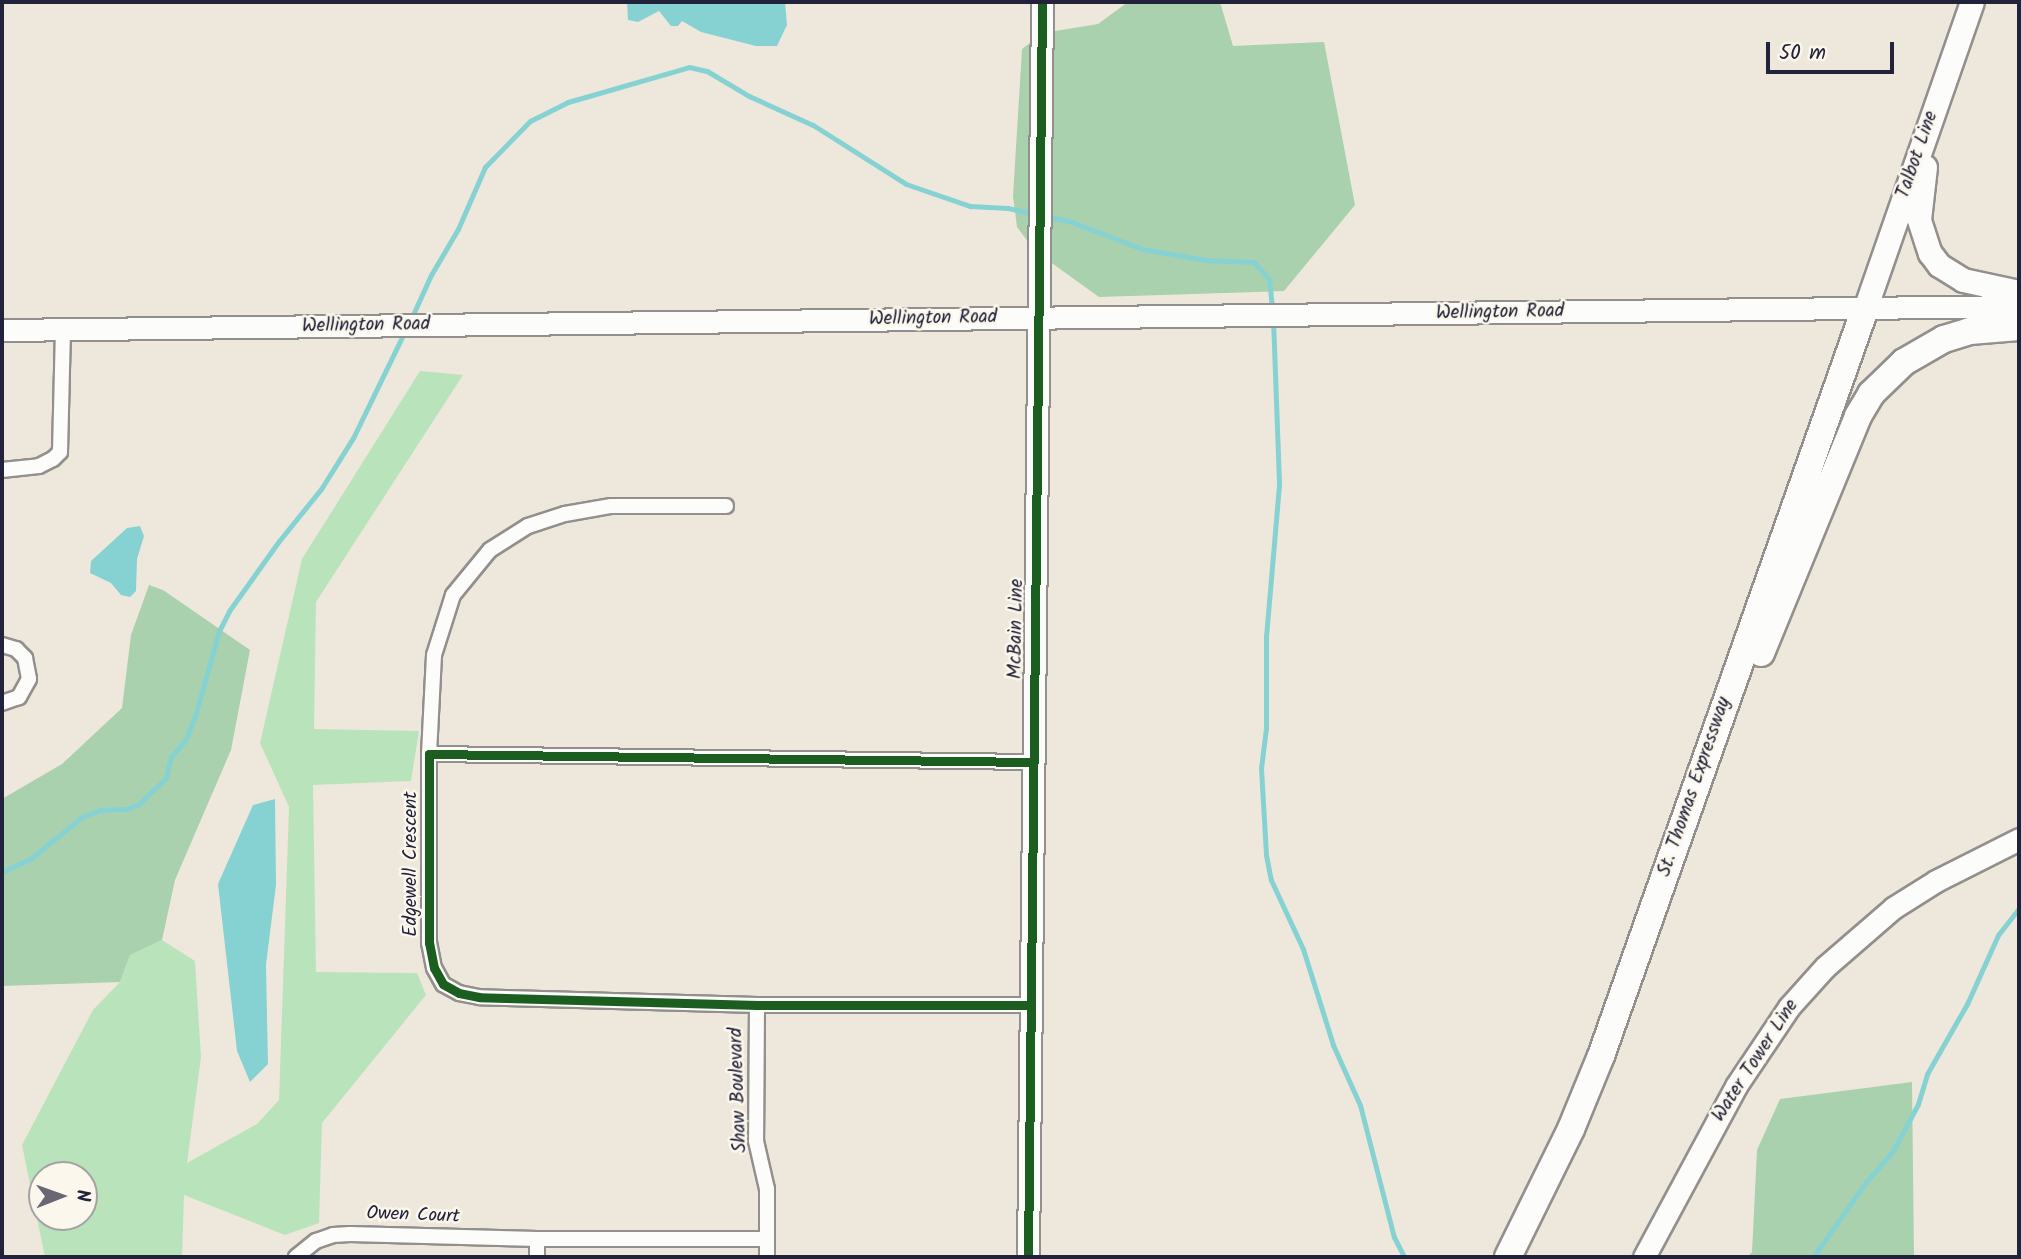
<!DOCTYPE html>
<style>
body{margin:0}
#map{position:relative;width:2021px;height:1259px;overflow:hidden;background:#eee8dc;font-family:Kalam,sans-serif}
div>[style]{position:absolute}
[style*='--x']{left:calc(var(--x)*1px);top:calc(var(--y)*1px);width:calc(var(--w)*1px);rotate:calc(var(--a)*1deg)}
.green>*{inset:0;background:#b9e3bb}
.forest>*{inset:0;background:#aad1ad}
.water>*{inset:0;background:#86d2d2}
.stream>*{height:5px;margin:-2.5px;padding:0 2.5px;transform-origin:2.5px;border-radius:2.5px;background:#86d2d2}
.roads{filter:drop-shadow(2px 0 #928f8d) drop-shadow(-2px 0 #928f8d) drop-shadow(0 2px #928f8d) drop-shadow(0 -2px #928f8d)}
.street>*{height:14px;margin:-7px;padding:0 7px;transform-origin:7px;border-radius:7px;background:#fcfcfa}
.secondary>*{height:21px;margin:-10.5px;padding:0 10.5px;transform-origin:10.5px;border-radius:10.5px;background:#fcfcfa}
.primary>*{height:23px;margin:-11.5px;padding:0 11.5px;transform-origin:11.5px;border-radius:11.5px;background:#fcfcfa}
.highway>*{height:26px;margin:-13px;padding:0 13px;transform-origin:13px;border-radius:13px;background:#fcfcfa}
.cycleway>*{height:9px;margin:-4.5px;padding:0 4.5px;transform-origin:4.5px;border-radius:4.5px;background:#1b5e20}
span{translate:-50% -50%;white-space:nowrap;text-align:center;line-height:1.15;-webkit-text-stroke:5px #fbf7ec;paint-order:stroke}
.street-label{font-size:19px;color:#22223b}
.frame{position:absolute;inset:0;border:4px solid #22223b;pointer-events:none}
.north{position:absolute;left:28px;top:1161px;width:70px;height:70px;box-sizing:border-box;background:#fbf7ec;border:2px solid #a4a2a5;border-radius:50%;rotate:89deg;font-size:19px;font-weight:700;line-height:28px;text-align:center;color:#22223b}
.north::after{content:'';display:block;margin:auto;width:24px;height:32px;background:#696773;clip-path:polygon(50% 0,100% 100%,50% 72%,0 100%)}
.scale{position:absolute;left:1766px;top:42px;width:128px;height:32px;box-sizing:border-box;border:4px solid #22223b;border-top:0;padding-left:9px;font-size:21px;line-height:24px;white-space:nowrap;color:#22223b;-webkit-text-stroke:5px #fbf7ec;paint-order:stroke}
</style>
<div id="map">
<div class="green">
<div style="clip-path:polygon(evenodd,420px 371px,463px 375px,316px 602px,314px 729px,419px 731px,411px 781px,313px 785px,316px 972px,417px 973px,426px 995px,322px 1123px,319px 1223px,285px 1235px,184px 1195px,182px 1257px,45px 1257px,22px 1145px,93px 1010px,120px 982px,130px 955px,162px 940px,195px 961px,201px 1057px,187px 1163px,257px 1124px,279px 1100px,289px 807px,260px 743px,302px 559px,420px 371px,42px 1175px,84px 1175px,84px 1217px,42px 1217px,42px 1175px)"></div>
</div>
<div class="forest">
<div style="clip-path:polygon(1128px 2px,1220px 2px,1233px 46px,1324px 42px,1355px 205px,1284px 291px,1099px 297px,1035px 251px,1017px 227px,1013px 196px,1022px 49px,1043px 33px,1098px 24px)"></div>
<div style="clip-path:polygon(149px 585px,163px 590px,250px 650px,231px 750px,175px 880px,162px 940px,130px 955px,120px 982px,2px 986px,2px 799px,62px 764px,122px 708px,131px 635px)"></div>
<div style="clip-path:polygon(1912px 1082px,1914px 1257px,1748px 1257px,1752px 1252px,1757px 1150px,1780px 1099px)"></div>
</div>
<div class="water">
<div style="clip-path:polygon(627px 2px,785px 2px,787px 25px,777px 46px,756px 46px,701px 32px,682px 21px,678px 26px,671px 26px,659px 11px,638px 22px,628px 20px)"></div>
<div style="clip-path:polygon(140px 526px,144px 536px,137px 559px,136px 591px,130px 597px,121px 595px,111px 583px,90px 573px,91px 561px,127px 528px)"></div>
<div style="clip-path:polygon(275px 799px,276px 885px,266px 965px,268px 1064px,250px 1082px,237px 1051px,218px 884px,253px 805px)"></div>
</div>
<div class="stream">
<div style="--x:1044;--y:216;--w:29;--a:12"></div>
<div style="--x:1072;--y:222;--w:75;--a:21.1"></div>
<div style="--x:1142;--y:249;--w:65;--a:9.8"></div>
<div style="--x:1206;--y:260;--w:48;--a:2.4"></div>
<div style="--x:1254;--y:262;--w:23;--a:49"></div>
<div style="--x:1269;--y:279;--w:30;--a:84"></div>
<div style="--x:411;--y:319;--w:48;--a:-65.6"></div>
<div style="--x:431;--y:275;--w:53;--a:-59.6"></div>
<div style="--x:458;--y:229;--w:68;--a:-66.5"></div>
<div style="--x:485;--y:167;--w:64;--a:-45.6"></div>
<div style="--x:530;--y:121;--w:42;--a:-26.6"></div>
<div style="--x:568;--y:102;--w:126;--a:-16.1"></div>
<div style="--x:689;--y:67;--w:18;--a:13"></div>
<div style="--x:707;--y:71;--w:49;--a:30.8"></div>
<div style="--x:749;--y:96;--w:70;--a:24.4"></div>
<div style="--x:813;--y:125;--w:110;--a:32.4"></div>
<div style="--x:906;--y:184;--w:68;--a:19"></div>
<div style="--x:970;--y:206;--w:38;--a:3"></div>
<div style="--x:1008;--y:208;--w:28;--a:13"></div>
<div style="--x:1273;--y:319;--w:166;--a:87.9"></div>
<div style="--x:1279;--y:485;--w:152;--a:94.9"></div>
<div style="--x:1266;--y:636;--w:92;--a:90"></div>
<div style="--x:1266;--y:728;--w:40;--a:97.1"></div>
<div style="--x:1261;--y:768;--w:87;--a:86.7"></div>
<div style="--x:1266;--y:855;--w:25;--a:79"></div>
<div style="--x:1271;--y:880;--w:76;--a:65.1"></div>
<div style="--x:1303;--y:949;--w:101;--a:72.6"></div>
<div style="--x:1333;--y:1045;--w:66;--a:65.8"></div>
<div style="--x:1360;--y:1105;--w:136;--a:75.6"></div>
<div style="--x:1394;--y:1237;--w:22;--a:63"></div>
<div style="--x:2;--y:872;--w:31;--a:-25"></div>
<div style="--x:30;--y:859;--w:67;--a:-38.9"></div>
<div style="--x:82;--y:817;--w:19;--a:-21"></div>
<div style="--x:100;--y:810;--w:26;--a:-2"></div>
<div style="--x:126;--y:809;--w:14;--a:-21"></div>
<div style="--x:139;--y:804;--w:37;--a:-44"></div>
<div style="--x:166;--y:778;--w:22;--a:-77"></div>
<div style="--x:171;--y:757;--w:23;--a:-50"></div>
<div style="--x:186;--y:739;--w:25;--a:-69"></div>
<div style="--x:195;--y:716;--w:88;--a:-74.2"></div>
<div style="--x:219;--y:631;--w:22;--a:-63"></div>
<div style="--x:229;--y:611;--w:86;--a:-54.5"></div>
<div style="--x:279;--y:541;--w:67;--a:-51.1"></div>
<div style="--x:321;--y:489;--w:60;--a:-57.9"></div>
<div style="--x:353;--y:438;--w:119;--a:-64.1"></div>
<div style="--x:1813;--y:1257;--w:92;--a:-54.8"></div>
<div style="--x:1866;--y:1182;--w:41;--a:-48.9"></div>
<div style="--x:1893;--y:1151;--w:53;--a:-62"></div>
<div style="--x:1918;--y:1104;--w:31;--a:-73"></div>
<div style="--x:1927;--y:1074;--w:81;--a:-60.3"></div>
<div style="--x:1967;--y:1004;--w:76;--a:-65.8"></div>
<div style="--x:1998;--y:935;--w:34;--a:-52"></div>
</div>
<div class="roads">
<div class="street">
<div style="--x:2;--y:470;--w:37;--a:-6"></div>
<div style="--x:39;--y:466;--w:16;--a:-27"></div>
<div style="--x:53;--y:459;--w:10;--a:-45"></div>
<div style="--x:60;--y:452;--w:123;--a:-88.6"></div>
<div style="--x:2;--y:645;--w:15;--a:16"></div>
<div style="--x:16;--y:649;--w:13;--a:45"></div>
<div style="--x:25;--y:658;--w:21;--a:79"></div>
<div style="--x:29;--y:679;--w:21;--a:119"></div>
<div style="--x:19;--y:697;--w:18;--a:161"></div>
<div style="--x:429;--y:754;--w:99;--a:-87.1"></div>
<div style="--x:434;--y:655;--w:63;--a:-72.4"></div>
<div style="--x:453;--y:595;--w:58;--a:-50.6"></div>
<div style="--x:490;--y:550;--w:45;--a:-32.3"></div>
<div style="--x:528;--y:526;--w:39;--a:-18"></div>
<div style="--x:565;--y:514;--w:47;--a:-9.9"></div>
<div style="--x:611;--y:506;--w:115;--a:0"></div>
<div style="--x:757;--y:1005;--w:136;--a:90.4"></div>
<div style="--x:756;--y:1141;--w:49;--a:77.1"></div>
<div style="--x:767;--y:1189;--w:68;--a:90"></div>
<div style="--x:1030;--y:1005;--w:273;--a:180"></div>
<div style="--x:757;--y:1005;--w:278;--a:-178.4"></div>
<div style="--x:479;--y:997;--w:20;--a:-169"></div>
<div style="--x:459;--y:993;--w:18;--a:-151"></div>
<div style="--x:443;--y:984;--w:18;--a:-119"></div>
<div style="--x:434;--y:968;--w:25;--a:-101"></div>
<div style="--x:429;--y:943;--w:189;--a:-90"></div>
<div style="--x:429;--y:754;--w:603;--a:0.76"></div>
<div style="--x:296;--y:1257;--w:26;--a:-39"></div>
<div style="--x:316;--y:1241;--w:18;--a:-19"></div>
<div style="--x:333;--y:1235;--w:17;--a:-3"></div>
<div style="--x:350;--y:1234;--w:187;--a:1.5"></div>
<div style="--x:537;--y:1239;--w:230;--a:0"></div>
<div style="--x:537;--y:1257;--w:18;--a:-90"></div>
</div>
<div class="secondary">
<div style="--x:2;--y:330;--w:2017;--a:-0.68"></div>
<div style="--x:1028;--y:1257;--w:1255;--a:-89.36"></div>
<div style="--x:1644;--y:1257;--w:194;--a:-61.7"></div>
<div style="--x:1736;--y:1086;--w:95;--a:-56.1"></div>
<div style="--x:1789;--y:1007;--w:54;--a:-48"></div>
<div style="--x:1825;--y:967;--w:90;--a:-40.9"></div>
<div style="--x:1893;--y:908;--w:51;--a:-32.1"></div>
<div style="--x:1936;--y:881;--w:93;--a:-26.8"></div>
</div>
<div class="primary">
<div style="--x:1925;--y:167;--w:53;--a:96.5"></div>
<div style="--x:1919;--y:220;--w:35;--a:72"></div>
<div style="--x:1930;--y:253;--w:15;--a:53"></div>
<div style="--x:1939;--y:265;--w:28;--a:32"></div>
<div style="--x:1963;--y:280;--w:57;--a:12.1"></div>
<div style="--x:1865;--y:309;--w:325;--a:-70.8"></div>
</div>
<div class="highway">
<div style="--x:1761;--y:653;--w:256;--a:-67.7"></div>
<div style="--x:1858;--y:416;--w:26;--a:-59"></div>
<div style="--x:1871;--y:394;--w:46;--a:-44.1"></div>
<div style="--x:1904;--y:362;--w:46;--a:-29.9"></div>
<div style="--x:1944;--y:339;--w:27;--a:-17"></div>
<div style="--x:1970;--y:331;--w:49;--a:-4.7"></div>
<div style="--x:1508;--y:1257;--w:143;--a:-63.8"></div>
<div style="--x:1571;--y:1129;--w:79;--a:-67.7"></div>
<div style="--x:1601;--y:1056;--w:792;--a:-70.54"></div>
</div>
</div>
<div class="cycleway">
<div style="--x:1030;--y:1005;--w:273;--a:180"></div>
<div style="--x:757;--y:1005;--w:278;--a:-178.4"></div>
<div style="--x:479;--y:997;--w:20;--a:-169"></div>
<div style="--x:459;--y:993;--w:18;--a:-151"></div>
<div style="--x:443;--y:984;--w:18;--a:-119"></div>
<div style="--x:434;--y:968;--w:25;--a:-101"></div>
<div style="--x:429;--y:943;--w:189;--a:-90"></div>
<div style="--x:429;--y:754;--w:603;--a:0.76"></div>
<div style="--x:1028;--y:1257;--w:1255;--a:-89.36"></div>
</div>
<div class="street-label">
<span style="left:1918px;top:155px;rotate:-71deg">Talbot Line</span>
<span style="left:1500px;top:313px;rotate:-1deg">Wellington Road</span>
<span style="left:933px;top:319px;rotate:-1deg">Wellington Road</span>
<span style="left:366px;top:326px;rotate:-1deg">Wellington Road</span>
<span style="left:1017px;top:629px;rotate:-89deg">McBain Line</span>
<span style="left:1695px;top:787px;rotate:-71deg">St. Thomas Expressway</span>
<span style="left:412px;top:864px;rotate:-90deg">Edgewell Crescent</span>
<span style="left:1756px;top:1061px;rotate:-57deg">Water Tower Line</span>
<span style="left:739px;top:1090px;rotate:-92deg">Shaw Boulevard</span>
<span style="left:413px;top:1216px;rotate:2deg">Owen Court</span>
</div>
<div class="frame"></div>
<div class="north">N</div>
<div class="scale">50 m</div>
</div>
